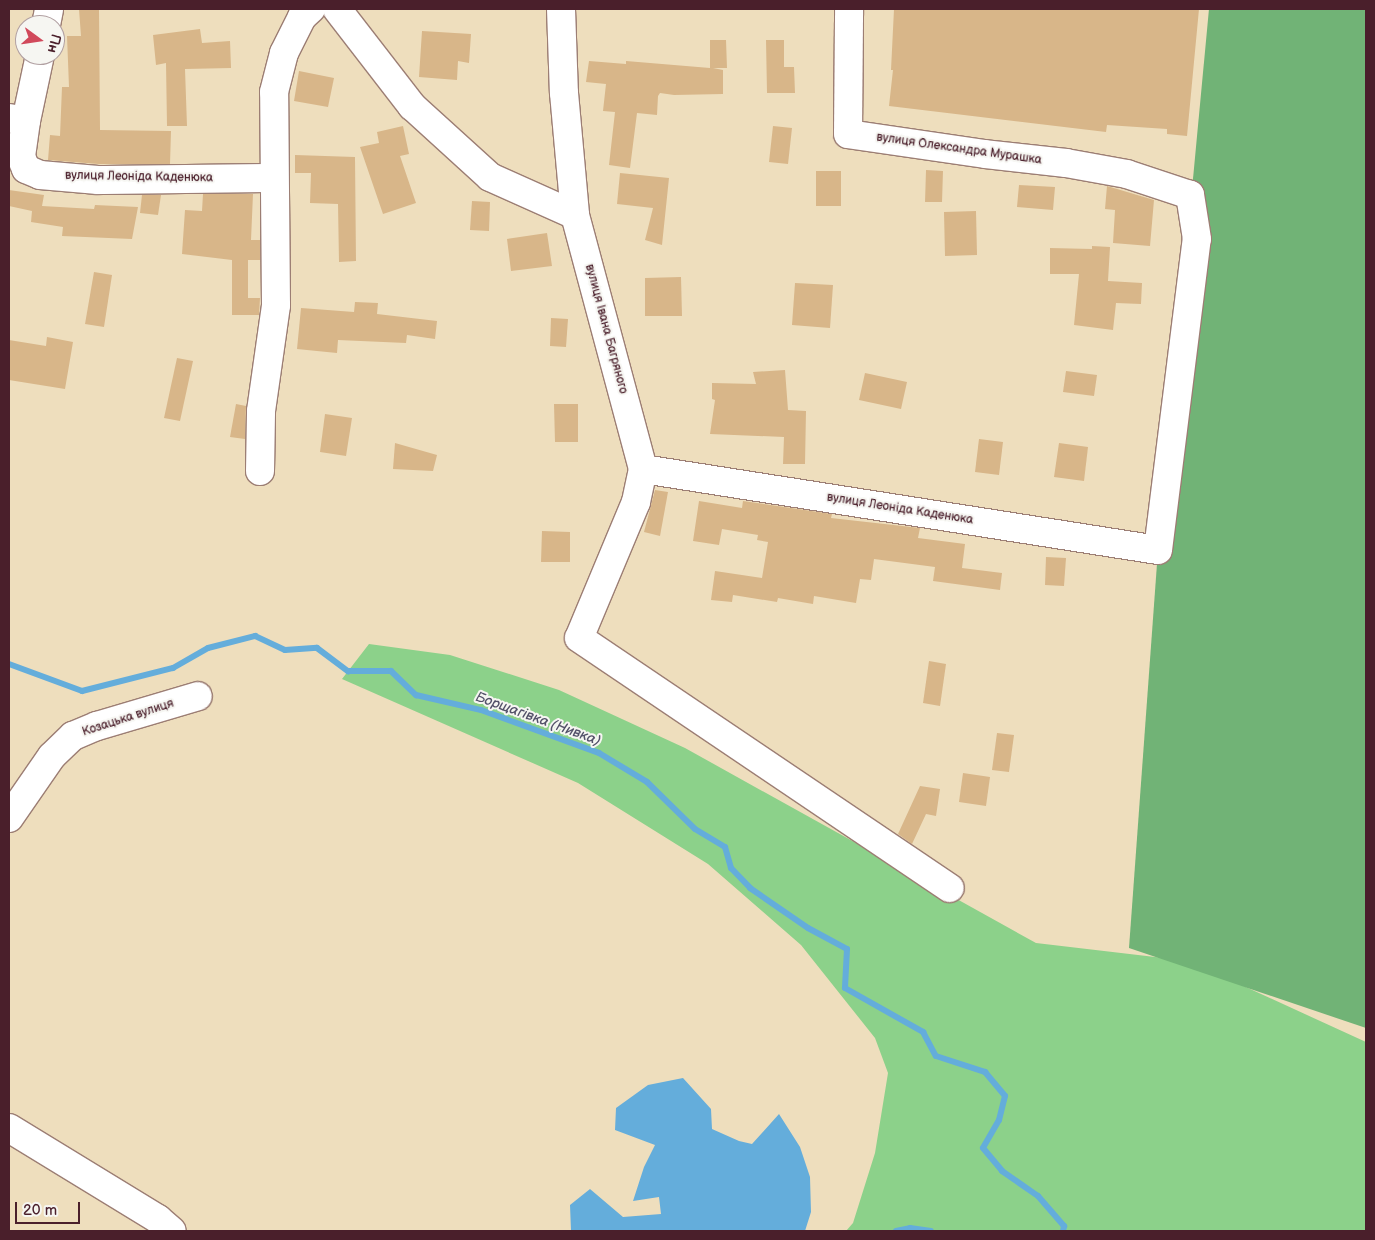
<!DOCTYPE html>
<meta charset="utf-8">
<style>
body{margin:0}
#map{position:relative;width:1375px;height:1240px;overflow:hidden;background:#eedebd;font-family:"Balsamiq Sans",sans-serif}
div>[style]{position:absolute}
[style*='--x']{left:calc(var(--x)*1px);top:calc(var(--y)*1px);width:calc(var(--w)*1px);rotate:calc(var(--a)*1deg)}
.green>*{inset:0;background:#8cd18a}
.forest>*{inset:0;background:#71b376}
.water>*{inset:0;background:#64addb}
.stream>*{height:6px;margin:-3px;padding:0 3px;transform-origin:3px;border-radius:3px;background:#64addb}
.building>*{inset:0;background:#d8b689}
.roads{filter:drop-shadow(1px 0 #9c7e74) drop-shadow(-1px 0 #9c7e74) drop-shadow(0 1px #9c7e74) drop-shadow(0 -1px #9c7e74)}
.minor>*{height:28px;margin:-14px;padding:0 14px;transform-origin:14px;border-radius:14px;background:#fff}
span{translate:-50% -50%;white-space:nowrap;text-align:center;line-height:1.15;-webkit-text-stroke:4px #f6f6f2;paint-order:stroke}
.street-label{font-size:12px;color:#4a1f2b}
.water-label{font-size:14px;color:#535169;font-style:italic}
.frame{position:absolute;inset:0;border:10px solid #4a1f2b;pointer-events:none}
.north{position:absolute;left:15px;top:15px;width:50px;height:50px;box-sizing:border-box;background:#f6f6f2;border:1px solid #b1a0a2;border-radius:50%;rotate:104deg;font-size:14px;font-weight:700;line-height:20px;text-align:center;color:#4a1f2b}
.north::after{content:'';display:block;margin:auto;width:18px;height:22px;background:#d1495b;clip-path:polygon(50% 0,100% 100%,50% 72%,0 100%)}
.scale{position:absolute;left:15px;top:1202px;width:65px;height:22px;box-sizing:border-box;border:2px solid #4a1f2b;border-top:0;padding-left:6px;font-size:15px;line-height:18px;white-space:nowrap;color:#4a1f2b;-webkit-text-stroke:4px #f6f6f2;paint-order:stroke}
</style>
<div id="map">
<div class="green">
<div style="clip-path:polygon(369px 644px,450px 655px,559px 690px,685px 748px,1036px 943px,1189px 961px,1366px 1042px,1366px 1231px,846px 1231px,853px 1223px,875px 1153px,888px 1073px,875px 1038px,801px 945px,708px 864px,578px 783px,342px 679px)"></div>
</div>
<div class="forest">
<div style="clip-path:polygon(1209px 9px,1366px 9px,1366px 1028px,1129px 948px,1158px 550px)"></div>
</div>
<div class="water">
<div style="clip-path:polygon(683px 1078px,711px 1109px,712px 1129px,739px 1141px,752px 1144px,779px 1114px,800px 1147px,810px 1177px,811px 1212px,805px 1231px,571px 1231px,570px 1205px,590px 1189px,623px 1217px,661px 1214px,659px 1197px,633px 1201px,644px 1167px,655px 1145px,615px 1130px,616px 1108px,648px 1085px)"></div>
</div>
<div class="stream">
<div style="--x:9;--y:664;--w:78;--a:20.3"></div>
<div style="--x:82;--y:691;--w:94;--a:-14.2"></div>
<div style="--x:173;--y:668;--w:40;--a:-29.7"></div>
<div style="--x:208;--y:648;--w:49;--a:-14.3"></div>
<div style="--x:255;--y:636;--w:33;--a:25"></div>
<div style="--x:285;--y:650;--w:32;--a:-4"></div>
<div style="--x:317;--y:648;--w:39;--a:37"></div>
<div style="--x:348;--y:671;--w:43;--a:0"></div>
<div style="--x:391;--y:671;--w:35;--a:44"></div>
<div style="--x:416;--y:695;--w:67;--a:13"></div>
<div style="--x:481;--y:710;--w:126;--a:20"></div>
<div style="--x:599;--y:753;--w:56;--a:31.1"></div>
<div style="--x:647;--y:782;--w:67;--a:44.4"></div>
<div style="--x:695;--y:829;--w:35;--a:31"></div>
<div style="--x:725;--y:847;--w:22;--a:74"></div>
<div style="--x:731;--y:868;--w:28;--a:46"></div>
<div style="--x:750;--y:888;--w:70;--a:34.6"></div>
<div style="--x:808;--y:928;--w:44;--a:28.3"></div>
<div style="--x:847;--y:949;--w:39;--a:93"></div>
<div style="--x:845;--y:988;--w:90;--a:29.4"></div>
<div style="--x:923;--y:1032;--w:27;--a:62"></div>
<div style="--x:936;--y:1056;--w:52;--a:18.1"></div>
<div style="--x:985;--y:1072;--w:31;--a:50"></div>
<div style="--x:1005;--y:1096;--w:25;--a:104"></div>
<div style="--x:999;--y:1120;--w:32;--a:120"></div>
<div style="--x:983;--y:1148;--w:30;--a:50"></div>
<div style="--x:1002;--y:1171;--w:44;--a:34.8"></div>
<div style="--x:1038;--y:1196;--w:40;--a:49"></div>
<div style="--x:1064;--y:1226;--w:5;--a:101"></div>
<div style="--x:896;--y:1231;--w:14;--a:-12"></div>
<div style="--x:910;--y:1228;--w:21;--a:8"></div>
</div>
<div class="building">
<div style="clip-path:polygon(79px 9px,99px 9px,100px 130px,171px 131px,170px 164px,99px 164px,48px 160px,50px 135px,60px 136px,62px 87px,69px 87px,67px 36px,81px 36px)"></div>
<div style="clip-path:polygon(894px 9px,1199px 9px,1187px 136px,1167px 134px,1167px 129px,1107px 125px,1106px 132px,889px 106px,893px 70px,891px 70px)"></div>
<div style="clip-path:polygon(200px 29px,202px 43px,230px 41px,231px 68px,185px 69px,187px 126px,167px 126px,166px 63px,156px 65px,153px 35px)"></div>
<div style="clip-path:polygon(422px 31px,471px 34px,469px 63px,458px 61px,457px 80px,419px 77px)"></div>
<div style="clip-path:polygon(710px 40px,726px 40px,727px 68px,713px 68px,723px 70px,723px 94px,674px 95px,660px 93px,658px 96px,657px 115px,637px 113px,630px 168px,609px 165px,615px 112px,603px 111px,606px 84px,586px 82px,589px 61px,626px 64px,626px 61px,710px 68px)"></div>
<div style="clip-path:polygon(766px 40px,784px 40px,784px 67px,794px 67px,795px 93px,767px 93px)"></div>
<div style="clip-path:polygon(299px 71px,334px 78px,328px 107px,294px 101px)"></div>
<div style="clip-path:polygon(403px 126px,409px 154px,400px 156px,416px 203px,383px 214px,360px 147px,379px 143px,377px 132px)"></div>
<div style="clip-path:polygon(773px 126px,792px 128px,788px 164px,769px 162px)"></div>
<div style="clip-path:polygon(295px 155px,355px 157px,356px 261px,339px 262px,338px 204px,310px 203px,311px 173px,295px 173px)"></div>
<div style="clip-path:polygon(926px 170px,943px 171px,942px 202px,925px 202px)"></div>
<div style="clip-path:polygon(816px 171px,841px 171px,841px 206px,816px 206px)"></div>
<div style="clip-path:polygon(620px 173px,669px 178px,662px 245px,645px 240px,653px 208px,617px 204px)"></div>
<div style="clip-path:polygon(1019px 185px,1055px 187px,1053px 210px,1017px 207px)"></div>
<div style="clip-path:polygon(1107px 186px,1154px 200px,1150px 246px,1113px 243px,1115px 210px,1105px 209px)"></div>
<div style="clip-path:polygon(9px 190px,44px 195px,42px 206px,94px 209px,95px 205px,138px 207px,132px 239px,62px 236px,63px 227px,31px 222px,32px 211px,9px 206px)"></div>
<div style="clip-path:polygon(203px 194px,253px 194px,251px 240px,260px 240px,260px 260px,248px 260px,248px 298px,260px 298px,259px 315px,232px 315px,232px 260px,182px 254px,185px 210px,202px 211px)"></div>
<div style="clip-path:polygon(142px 195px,161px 195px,158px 215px,140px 213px)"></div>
<div style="clip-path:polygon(472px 201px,490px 202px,489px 231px,470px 230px)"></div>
<div style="clip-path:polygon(976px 211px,977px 255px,945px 256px,944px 212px)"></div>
<div style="clip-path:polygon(547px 233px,552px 266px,511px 271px,507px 239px)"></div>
<div style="clip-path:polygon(1092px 246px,1110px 247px,1108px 281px,1142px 283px,1141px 304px,1116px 303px,1113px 330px,1074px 325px,1079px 274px,1050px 274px,1050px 248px,1092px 249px)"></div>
<div style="clip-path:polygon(94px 272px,112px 275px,104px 327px,85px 324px)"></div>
<div style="clip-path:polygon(681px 277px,682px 316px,645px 316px,645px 278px)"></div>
<div style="clip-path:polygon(795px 283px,833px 285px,830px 328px,792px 325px)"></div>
<div style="clip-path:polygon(355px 302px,378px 303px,377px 314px,437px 321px,435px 339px,407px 335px,406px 343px,338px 340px,337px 353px,297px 349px,301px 308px,354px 312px)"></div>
<div style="clip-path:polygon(551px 318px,568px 319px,566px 347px,550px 346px)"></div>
<div style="clip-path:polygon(47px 337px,73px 342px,65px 389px,9px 380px,9px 340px,46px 346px)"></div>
<div style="clip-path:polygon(177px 358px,193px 361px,180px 421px,164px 418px)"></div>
<div style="clip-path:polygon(785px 370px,788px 410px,806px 411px,805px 464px,783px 464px,784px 437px,710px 434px,715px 400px,712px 399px,712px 383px,756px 384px,753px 372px)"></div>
<div style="clip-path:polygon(1066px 371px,1097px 375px,1094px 396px,1063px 392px)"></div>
<div style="clip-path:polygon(865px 373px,907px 382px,901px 409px,859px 400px)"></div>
<div style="clip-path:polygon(236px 404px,246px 406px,245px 439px,230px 437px)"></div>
<div style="clip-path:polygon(554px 404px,578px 404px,578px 442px,555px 442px)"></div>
<div style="clip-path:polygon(325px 414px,352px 418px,346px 456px,320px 452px)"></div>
<div style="clip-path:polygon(979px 439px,1003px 442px,999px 475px,975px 472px)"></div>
<div style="clip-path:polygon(395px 443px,437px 455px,433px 471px,393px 469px)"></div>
<div style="clip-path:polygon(1059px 443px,1088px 447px,1084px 481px,1054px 477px)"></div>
<div style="clip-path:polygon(655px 490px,668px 492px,660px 536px,644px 532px)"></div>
<div style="clip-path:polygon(699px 501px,742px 508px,743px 501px,832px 514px,831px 518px,920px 528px,918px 538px,965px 544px,962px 568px,1002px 573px,1000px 590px,933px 581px,935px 567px,874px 559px,871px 580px,860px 579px,856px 603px,814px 596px,813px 604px,778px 598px,777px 602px,733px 595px,732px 602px,711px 600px,715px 571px,762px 578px,768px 542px,757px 540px,758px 535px,722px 529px,719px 545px,693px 541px)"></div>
<div style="clip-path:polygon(542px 531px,570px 532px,570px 562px,541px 562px)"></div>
<div style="clip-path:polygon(1046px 557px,1066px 558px,1064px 586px,1045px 585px)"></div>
<div style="clip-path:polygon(929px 661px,946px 664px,940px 706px,923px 703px)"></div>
<div style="clip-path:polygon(997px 733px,1014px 735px,1009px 772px,992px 770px)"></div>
<div style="clip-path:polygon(963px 773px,990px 777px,986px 806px,959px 802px)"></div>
<div style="clip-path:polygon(920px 786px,940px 789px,936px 816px,926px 814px,912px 844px,898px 834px)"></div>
</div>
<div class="roads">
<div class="minor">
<div style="--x:337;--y:9;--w:123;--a:52.3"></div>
<div style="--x:412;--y:106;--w:105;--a:42.3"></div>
<div style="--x:490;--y:177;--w:93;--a:24.1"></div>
<div style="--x:561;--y:9;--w:84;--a:88"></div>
<div style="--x:564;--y:93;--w:122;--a:84.8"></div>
<div style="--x:575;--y:215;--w:263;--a:75"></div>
<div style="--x:643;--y:469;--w:34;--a:102"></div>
<div style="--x:636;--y:502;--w:147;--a:112.7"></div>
<div style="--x:579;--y:638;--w:447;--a:34"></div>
<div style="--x:46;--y:25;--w:16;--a:-79"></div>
<div style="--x:9;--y:118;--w:17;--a:10"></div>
<div style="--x:26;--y:121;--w:67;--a:-78"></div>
<div style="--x:26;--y:121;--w:36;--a:98"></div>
<div style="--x:21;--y:157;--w:13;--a:67"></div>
<div style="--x:26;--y:169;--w:15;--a:23"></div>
<div style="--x:40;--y:175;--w:58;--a:4.9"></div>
<div style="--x:98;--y:180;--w:175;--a:-0.7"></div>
<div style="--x:643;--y:469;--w:521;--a:8.94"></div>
<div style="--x:1158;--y:550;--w:313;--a:-82.9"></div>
<div style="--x:1197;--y:239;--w:45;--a:-99"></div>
<div style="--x:1190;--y:195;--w:66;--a:-161.6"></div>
<div style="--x:1127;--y:174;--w:62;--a:-169.8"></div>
<div style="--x:1066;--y:163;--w:81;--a:-173.7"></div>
<div style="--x:985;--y:154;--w:138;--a:-171.7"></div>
<div style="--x:848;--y:134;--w:125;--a:-89.5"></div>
<div style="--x:260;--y:471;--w:60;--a:-89"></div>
<div style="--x:261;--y:411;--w:107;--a:-81.9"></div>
<div style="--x:276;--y:305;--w:213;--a:-90.5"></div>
<div style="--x:274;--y:92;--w:40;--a:-75.6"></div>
<div style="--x:284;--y:53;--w:40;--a:-63.4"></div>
<div style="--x:302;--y:17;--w:12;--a:-42"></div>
<div style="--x:9;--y:818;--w:75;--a:-55.3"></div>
<div style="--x:52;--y:756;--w:29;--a:-44"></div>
<div style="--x:73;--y:736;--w:26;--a:-23"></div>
<div style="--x:97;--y:726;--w:105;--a:-16.5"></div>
<div style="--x:9;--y:1128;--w:175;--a:31.4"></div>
<div style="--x:158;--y:1219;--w:18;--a:41"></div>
</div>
</div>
<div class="street-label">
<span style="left:959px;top:149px;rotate:8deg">вулиця Олександра Мурашка</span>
<span style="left:139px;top:177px;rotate:1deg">вулиця Леоніда Каденюка</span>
<span style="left:606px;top:329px;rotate:75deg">вулиця Івана Багряного</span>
<span style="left:900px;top:509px;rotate:9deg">вулиця Леоніда Каденюка</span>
<span style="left:128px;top:718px;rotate:-18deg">Козацька вулиця</span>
</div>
<div class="water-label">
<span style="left:538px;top:719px;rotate:20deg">Борщагівка (Нивка)</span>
</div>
<div class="frame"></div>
<div class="north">Пн</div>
<div class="scale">20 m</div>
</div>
